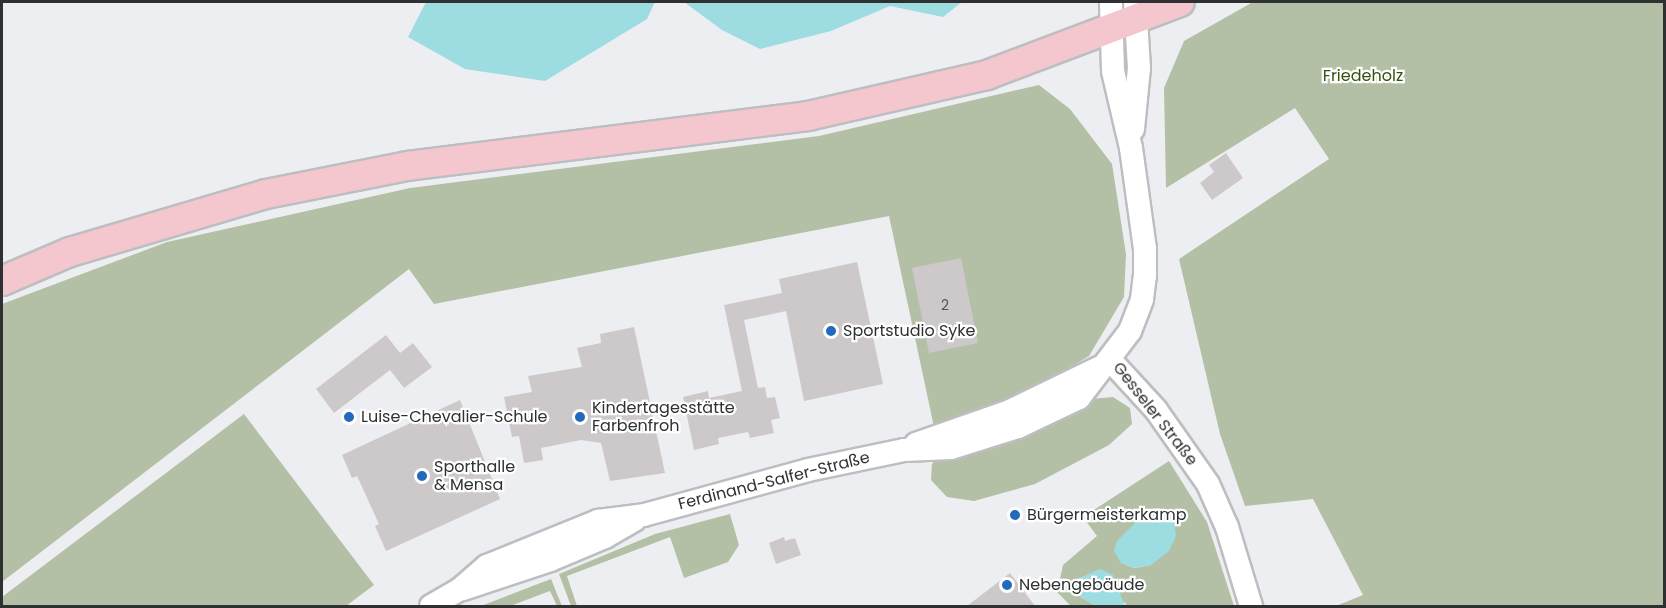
<!DOCTYPE html>
<meta charset="utf-8">
<style>
body{margin:0}
#map{position:relative;width:1666px;height:608px;overflow:hidden;background:#edeef2;font-family:Poppins,sans-serif}
div>[style]{position:absolute}
[style*='--x']{left:calc(var(--x)*1px);top:calc(var(--y)*1px);width:calc(var(--w)*1px);rotate:calc(var(--a)*1deg)}
.green>*{inset:0;background:#b3c0a6}
.water>*{inset:0;background:#9ddce1}
.building>*{inset:0;background:#cdc8ca}
.roads{filter:drop-shadow(2px 0 #bcbec1) drop-shadow(-2px 0 #bcbec1) drop-shadow(0 2px #bcbec1) drop-shadow(0 -2px #bcbec1)}
.minor>*{height:22px;margin:-11px;padding:0 11px;transform-origin:11px;border-radius:11px;background:#fff}
.major>*{height:28px;margin:-14px;padding:0 14px;transform-origin:14px;border-radius:14px;background:#f4c7ce}
.dots>*{width:16px;height:16px;translate:-50% -50%;box-sizing:border-box;border:3px solid #fff;border-radius:50%}
span{translate:-50% -50%;white-space:nowrap;text-align:center;line-height:1.15;-webkit-text-stroke:4.5px #fff;paint-order:stroke}
.number-label{font-size:14px;color:#565657}
.number-label span{-webkit-text-stroke-width:0}
.park-label{font-size:16px;color:#364f0e}
.poi-label{font-size:16px;color:#2f3031}
.left{translate:0 -50%;text-align:left}
.street-label{font-size:16px;color:#2f3031}
.frame{position:absolute;inset:0;border:3px solid #2f3031;pointer-events:none}
</style>
<div id="map">
<div class="green">
<div style="clip-path:polygon(1253px 2px,1664px 2px,1664px 606px,1336px 606px,1363px 595px,1313px 499px,1245px 506px,1220px 434px,1179px 259px,1329px 159px,1295px 108px,1166px 188px,1164px 88px,1184px 41px)"></div>
<div style="clip-path:polygon(1039px 85px,1070px 109px,1112px 164px,1126px 254px,1124px 297px,1089px 356px,1032px 390px,934px 427px,889px 216px,434px 304px,409px 269px,2px 582px,2px 304px,167px 242px,410px 188px,819px 136px)"></div>
<div style="clip-path:polygon(1113px 397px,1130px 408px,1132px 424px,1109px 445px,1035px 484px,974px 501px,947px 497px,931px 480px,932px 464px,938px 457px,1091px 399px)"></div>
<div style="clip-path:polygon(244px 414px,374px 585px,346px 606px,2px 606px,2px 597px)"></div>
<div style="clip-path:polygon(evenodd,1169px 461px,1207px 522px,1234px 606px,1125px 606px,1126px 603px,1079px 596px,1096px 606px,1071px 606px,1057px 592px,1063px 565px,1097px 536px,1083px 517px,1169px 461px,1156px 508px,1168px 512px,1174px 521px,1151px 565px,1134px 568px,1121px 563px,1156px 508px)"></div>
<div style="clip-path:polygon(730px 514px,739px 545px,728px 562px,684px 578px,670px 537px,567px 576px,577px 606px,571px 606px,559px 574px,655px 534px)"></div>
<div style="clip-path:polygon(551px 579px,562px 606px,557px 606px,550px 591px,510px 606px,481px 606px)"></div>
</div>
<div class="water">
<div style="clip-path:polygon(426px 2px,655px 2px,647px 19px,545px 81px,465px 69px,408px 37px)"></div>
<div style="clip-path:polygon(684px 2px,962px 2px,943px 17px,890px 6px,831px 31px,760px 49px,722px 30px)"></div>
<div style="clip-path:polygon(1156px 508px,1167px 511px,1174px 521px,1176px 536px,1169px 551px,1151px 565px,1134px 568px,1121px 563px,1114px 551px,1117px 541px,1143px 515px)"></div>
<div style="clip-path:polygon(1100px 569px,1113px 575px,1125px 606px,1096px 606px,1079px 596px,1074px 584px,1079px 578px)"></div>
</div>
<div class="building">
<div style="clip-path:polygon(1226px 153px,1243px 178px,1212px 200px,1200px 183px,1214px 172px,1209px 165px)"></div>
<div style="clip-path:polygon(961px 258px,978px 343px,929px 353px,912px 268px)"></div>
<div style="clip-path:polygon(857px 262px,883px 384px,804px 401px,786px 311px,744px 320px,758px 388px,765px 387px,767px 398px,775px 397px,780px 418px,771px 420px,774px 433px,750px 438px,748px 432px,718px 438px,719px 444px,694px 450px,683px 397px,708px 391px,709px 398px,742px 391px,724px 305px,782px 293px,779px 279px)"></div>
<div style="clip-path:polygon(634px 327px,665px 473px,610px 481px,601px 443px,581px 440px,541px 448px,543px 460px,524px 463px,519px 436px,512px 437px,504px 397px,532px 392px,528px 376px,582px 367px,577px 348px,601px 343px,600px 334px)"></div>
<div style="clip-path:polygon(386px 335px,400px 353px,413px 343px,432px 367px,404px 388px,390px 370px,334px 413px,316px 389px)"></div>
<div style="clip-path:polygon(460px 400px,500px 499px,386px 551px,375px 526px,379px 524px,357px 476px,352px 478px,342px 455px)"></div>
<div style="clip-path:polygon(784px 537px,785px 541px,795px 538px,801px 555px,776px 564px,769px 543px)"></div>
<div style="clip-path:polygon(1010px 573px,1035px 606px,967px 606px)"></div>
</div>
<div class="roads">
<div class="minor">
<div style="--x:1133;--y:129;--w:61;--a:-84.4"></div>
<div style="--x:1139;--y:68;--w:66;--a:-93.5"></div>
<div style="--x:1111;--y:361;--w:67;--a:47.4"></div>
<div style="--x:1156;--y:410;--w:90;--a:54.9"></div>
<div style="--x:1208;--y:484;--w:47;--a:66.2"></div>
<div style="--x:1227;--y:527;--w:83;--a:73.1"></div>
<div style="--x:916;--y:444;--w:100;--a:-19.3"></div>
<div style="--x:1010;--y:411;--w:98;--a:-26"></div>
<div style="--x:463;--y:589;--w:92;--a:-18.4"></div>
<div style="--x:550;--y:560;--w:60;--a:-22.7"></div>
<div style="--x:605;--y:537;--w:34;--a:-30"></div>
<div style="--x:431;--y:606;--w:32;--a:-30"></div>
<div style="--x:459;--y:590;--w:37;--a:-41"></div>
<div style="--x:487;--y:566;--w:120;--a:-22.1"></div>
<div style="--x:598;--y:521;--w:46;--a:-7.4"></div>
<div style="--x:644;--y:515;--w:170;--a:-15.3"></div>
<div style="--x:808;--y:470;--w:98;--a:-11.8"></div>
<div style="--x:904;--y:450;--w:47;--a:-2.4"></div>
<div style="--x:951;--y:448;--w:70;--a:-17.4"></div>
<div style="--x:1018;--y:427;--w:68;--a:-25.4"></div>
<div style="--x:1079;--y:398;--w:84;--a:-52.7"></div>
<div style="--x:1130;--y:331;--w:34;--a:-69"></div>
<div style="--x:1142;--y:299;--w:23;--a:-83"></div>
<div style="--x:1145;--y:276;--w:27;--a:-90"></div>
<div style="--x:1145;--y:249;--w:102;--a:-97.9"></div>
<div style="--x:1131;--y:148;--w:79;--a:-103.2"></div>
<div style="--x:1113;--y:71;--w:69;--a:-91.7"></div>
</div>
<div class="major">
<div style="--x:2;--y:281;--w:74;--a:-23.1"></div>
<div style="--x:70;--y:252;--w:204;--a:-16.5"></div>
<div style="--x:266;--y:194;--w:145;--a:-11.2"></div>
<div style="--x:408;--y:166;--w:403;--a:-7.1"></div>
<div style="--x:808;--y:116;--w:184;--a:-12.9"></div>
<div style="--x:987;--y:75;--w:206;--a:-20.7"></div>
</div>
</div>
<div class="dots">
<div style="left:831px;top:331px;background:#226abb"></div>
<div style="left:349px;top:417px;background:#226abb"></div>
<div style="left:580px;top:417px;background:#226abb"></div>
<div style="left:422px;top:476px;background:#226abb"></div>
<div style="left:1015px;top:515px;background:#226abb"></div>
<div style="left:1007px;top:585px;background:#226abb"></div>
</div>
<div class="number-label">
<span style="left:945px;top:305px">2</span>
</div>
<div class="park-label">
<span style="left:1363px;top:76px">Friedeholz</span>
</div>
<div class="poi-label">
<span class="left" style="left:843px;top:331px">Sportstudio Syke</span>
<span class="left" style="left:592px;top:417px">Kindertagesstätte<br>Farbenfroh</span>
<span class="left" style="left:361px;top:417px">Luise-Chevalier-Schule</span>
<span class="left" style="left:434px;top:476px">Sporthalle<br>&amp; Mensa</span>
<span class="left" style="left:1027px;top:515px">Bürgermeisterkamp</span>
<span class="left" style="left:1019px;top:585px">Nebengebäude</span>
</div>
<div class="street-label">
<span style="left:1155px;top:414px;rotate:52deg">Gesseler Straße</span>
<span style="left:774px;top:481px;rotate:-14deg">Ferdinand-Salfer-Straße</span>
</div>
<div class="frame"></div>
</div>
